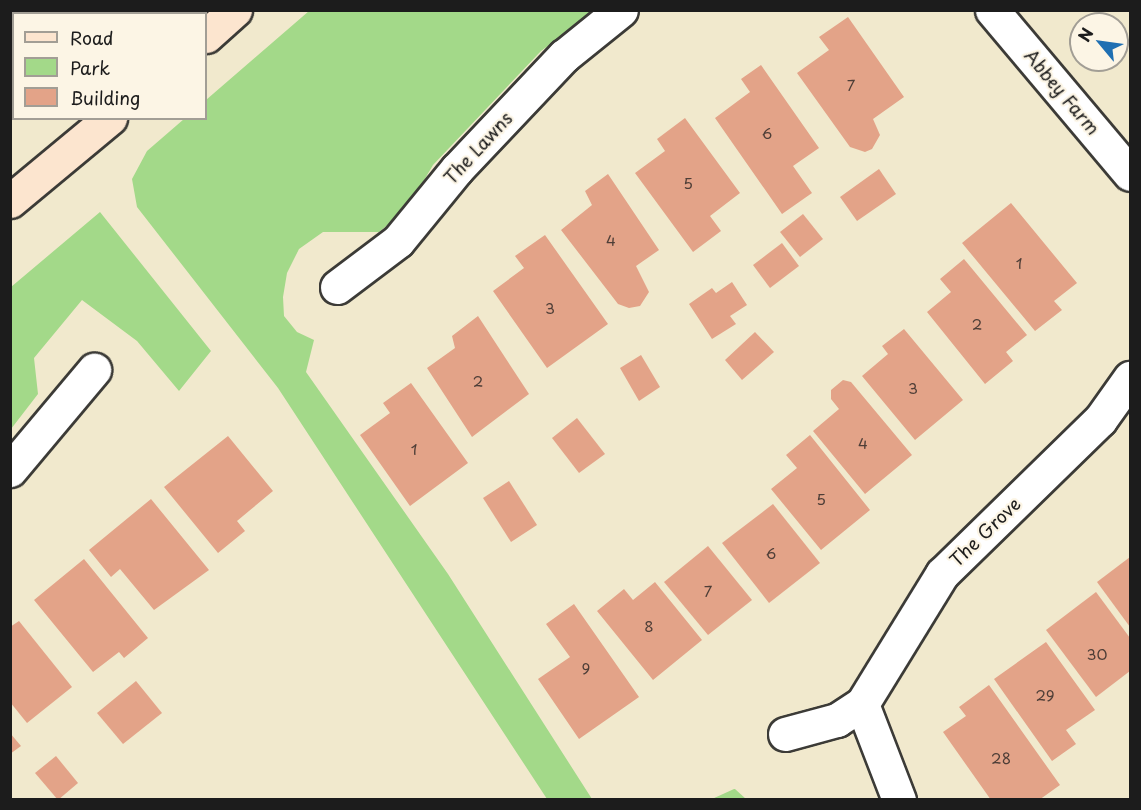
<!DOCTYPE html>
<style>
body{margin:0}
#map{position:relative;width:1141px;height:810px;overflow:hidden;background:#f1e9cd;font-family:"Playpen Sans",sans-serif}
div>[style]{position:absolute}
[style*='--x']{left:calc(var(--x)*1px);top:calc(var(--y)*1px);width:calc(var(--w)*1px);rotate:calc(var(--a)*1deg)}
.green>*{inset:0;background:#a3d989}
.building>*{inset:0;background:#e3a388}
.roads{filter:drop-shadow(2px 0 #3c3b37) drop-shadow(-2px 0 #3c3b37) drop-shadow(0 2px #3c3b37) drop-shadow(0 -2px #3c3b37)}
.street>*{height:33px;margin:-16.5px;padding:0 16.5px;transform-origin:16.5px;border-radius:16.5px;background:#fff}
.secondary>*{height:33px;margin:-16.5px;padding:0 16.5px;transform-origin:16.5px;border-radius:16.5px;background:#fce5cf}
span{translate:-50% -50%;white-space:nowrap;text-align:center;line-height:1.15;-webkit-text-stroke:4.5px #fcf5e5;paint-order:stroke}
.number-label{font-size:15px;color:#4e3e37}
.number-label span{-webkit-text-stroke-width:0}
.street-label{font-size:18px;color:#1c1c1c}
.frame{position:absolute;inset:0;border:12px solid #1c1c1c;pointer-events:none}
.legend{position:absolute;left:12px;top:12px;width:195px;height:108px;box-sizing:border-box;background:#fcf5e5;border:2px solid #a29e95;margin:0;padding:8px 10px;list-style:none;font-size:18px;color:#1c1c1c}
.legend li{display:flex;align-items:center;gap:12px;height:30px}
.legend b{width:30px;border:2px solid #a29e95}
.north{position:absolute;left:1069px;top:12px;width:60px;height:60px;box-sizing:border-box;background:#fcf5e5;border:2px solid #a29e95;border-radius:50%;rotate:299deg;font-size:16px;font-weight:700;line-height:24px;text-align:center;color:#1c1c1c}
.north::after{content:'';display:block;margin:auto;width:21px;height:27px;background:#1f6fb2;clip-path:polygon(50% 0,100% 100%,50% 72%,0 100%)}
</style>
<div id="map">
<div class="green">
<div style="clip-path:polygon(33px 11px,151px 11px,148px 14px)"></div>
<div style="clip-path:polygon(309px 11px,595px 11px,541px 51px,433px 165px,407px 209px,379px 232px,323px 232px,299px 249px,287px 273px,283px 297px,284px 316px,297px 332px,314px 340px,306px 372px,448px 574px,592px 799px,547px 799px,278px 388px,137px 207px,132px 179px,147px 151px,184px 119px,206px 118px,206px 100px)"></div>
<div style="clip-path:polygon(100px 212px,211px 351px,179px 391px,137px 341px,82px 300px,34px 358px,38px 394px,11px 429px,11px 287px)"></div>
<div style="clip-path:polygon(735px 789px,746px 799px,712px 799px,734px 789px)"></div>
</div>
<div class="building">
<div style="clip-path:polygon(848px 17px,904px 97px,873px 119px,880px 135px,872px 149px,865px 152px,850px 147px,797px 73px,829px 50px,819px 37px)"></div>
<div style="clip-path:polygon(761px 65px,819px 148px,793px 166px,812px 193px,782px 214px,715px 118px,750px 92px,741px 79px)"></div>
<div style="clip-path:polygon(685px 118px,740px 193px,710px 216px,721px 231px,693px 252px,635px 173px,665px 151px,657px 139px)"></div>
<div style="clip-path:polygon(879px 169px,896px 194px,857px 221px,840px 197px)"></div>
<div style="clip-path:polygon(608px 174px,659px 250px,636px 266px,649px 292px,640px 306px,629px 308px,618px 304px,561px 230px,592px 205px,585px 191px)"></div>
<div style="clip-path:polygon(1011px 203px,1077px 283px,1054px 301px,1062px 310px,1035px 331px,962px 243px)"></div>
<div style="clip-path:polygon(803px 214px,823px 239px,800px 257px,780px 232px)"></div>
<div style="clip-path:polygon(545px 235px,608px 324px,547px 368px,493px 291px,524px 268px,515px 256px)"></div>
<div style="clip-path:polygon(782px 243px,799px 266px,770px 288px,753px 265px)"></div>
<div style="clip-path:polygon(964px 259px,1027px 335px,1006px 352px,1013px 361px,985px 384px,927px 312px,951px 292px,940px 279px)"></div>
<div style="clip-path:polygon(732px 282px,747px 305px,730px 316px,736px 324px,712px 339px,689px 304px,712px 288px,716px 293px)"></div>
<div style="clip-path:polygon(478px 316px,529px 394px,472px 437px,427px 368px,455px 348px,452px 336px)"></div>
<div style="clip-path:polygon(904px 329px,963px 400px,915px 440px,862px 376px,888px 354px,882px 346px)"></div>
<div style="clip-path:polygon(755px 332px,774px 352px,742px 380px,725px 360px)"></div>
<div style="clip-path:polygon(641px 355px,660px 387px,639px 401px,620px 368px)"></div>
<div style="clip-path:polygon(843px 380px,851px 382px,912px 455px,865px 494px,813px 431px,839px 409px,831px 399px,831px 390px)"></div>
<div style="clip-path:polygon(411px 383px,468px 463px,410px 506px,360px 435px,390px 413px,383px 403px)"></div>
<div style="clip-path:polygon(577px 418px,605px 454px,579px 473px,552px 438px)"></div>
<div style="clip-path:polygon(810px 435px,870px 510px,821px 550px,771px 489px,797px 468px,786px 455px)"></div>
<div style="clip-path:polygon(228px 436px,273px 491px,237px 521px,245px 531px,218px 553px,164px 487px)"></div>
<div style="clip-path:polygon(509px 481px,537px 525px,511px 542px,483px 498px)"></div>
<div style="clip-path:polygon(151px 499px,209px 570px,154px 610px,120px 569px,111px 577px,89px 550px)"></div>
<div style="clip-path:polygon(773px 504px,820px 563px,769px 603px,722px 543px)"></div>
<div style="clip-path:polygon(708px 546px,752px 600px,708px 635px,664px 582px)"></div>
<div style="clip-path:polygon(1130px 557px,1130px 627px,1097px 582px)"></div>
<div style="clip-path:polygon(84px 559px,148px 638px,124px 658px,119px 652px,93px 672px,34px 600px)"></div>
<div style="clip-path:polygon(655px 582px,702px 640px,653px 680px,597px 611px,624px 589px,633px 600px)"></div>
<div style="clip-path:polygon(1096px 592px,1130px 638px,1130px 671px,1096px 697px,1046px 630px)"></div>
<div style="clip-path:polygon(574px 604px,639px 697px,579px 739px,538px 679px,570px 657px,546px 624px)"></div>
<div style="clip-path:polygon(19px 621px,72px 687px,27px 723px,10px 702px,10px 627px)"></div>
<div style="clip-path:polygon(1046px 642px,1095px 710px,1066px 730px,1076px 744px,1052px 761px,994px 679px)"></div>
<div style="clip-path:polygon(136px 681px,162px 713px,123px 744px,97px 713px)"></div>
<div style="clip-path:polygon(989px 685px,1060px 785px,1039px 800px,991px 800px,943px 732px,966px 716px,959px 707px)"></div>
<div style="clip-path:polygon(10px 733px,21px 746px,10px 754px)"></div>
<div style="clip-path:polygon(56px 756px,78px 783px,58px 800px,35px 773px)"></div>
</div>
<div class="roads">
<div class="street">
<div style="--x:992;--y:10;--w:214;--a:49.9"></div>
<div style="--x:10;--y:19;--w:6;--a:45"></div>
<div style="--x:337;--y:287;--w:76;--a:-37"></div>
<div style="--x:398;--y:241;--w:93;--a:-50.7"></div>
<div style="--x:457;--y:169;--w:156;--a:-46.6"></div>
<div style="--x:564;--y:56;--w:73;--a:-38.9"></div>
<div style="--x:10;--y:470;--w:131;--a:-50"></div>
<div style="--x:862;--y:704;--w:103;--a:68.9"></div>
<div style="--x:785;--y:734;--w:54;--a:-15.1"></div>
<div style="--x:837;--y:720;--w:30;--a:-33"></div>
<div style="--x:862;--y:704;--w:153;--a:-58.4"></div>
<div style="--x:942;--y:574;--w:221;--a:-44.3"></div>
<div style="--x:1100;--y:420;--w:52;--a:-54.5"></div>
</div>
<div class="secondary">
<div style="--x:206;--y:36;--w:39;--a:-42"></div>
<div style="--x:10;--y:201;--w:130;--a:-39.7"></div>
</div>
</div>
<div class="number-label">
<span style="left:851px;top:85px">7</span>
<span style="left:767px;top:133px">6</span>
<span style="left:688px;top:183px">5</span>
<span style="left:611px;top:240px">4</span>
<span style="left:1019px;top:263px">1</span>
<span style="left:550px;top:308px">3</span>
<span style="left:977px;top:324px">2</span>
<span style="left:478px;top:381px">2</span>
<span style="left:913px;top:388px">3</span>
<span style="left:863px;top:443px">4</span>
<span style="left:414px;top:449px">1</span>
<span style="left:821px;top:499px">5</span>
<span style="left:771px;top:553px">6</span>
<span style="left:708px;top:591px">7</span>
<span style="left:649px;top:626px">8</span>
<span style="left:1097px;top:654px">30</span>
<span style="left:586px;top:668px">9</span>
<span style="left:1045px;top:695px">29</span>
<span style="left:1001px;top:758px">28</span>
</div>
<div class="street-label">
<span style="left:1062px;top:92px;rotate:50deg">Abbey Farm</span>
<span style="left:478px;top:148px;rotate:-47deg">The Lawns</span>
<span style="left:985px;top:532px;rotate:-44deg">The Grove</span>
</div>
<div class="frame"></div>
<ul class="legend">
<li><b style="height:8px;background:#fce5cf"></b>Road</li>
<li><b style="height:16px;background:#a3d989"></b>Park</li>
<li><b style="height:16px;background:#e3a388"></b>Building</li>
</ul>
<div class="north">N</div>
</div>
